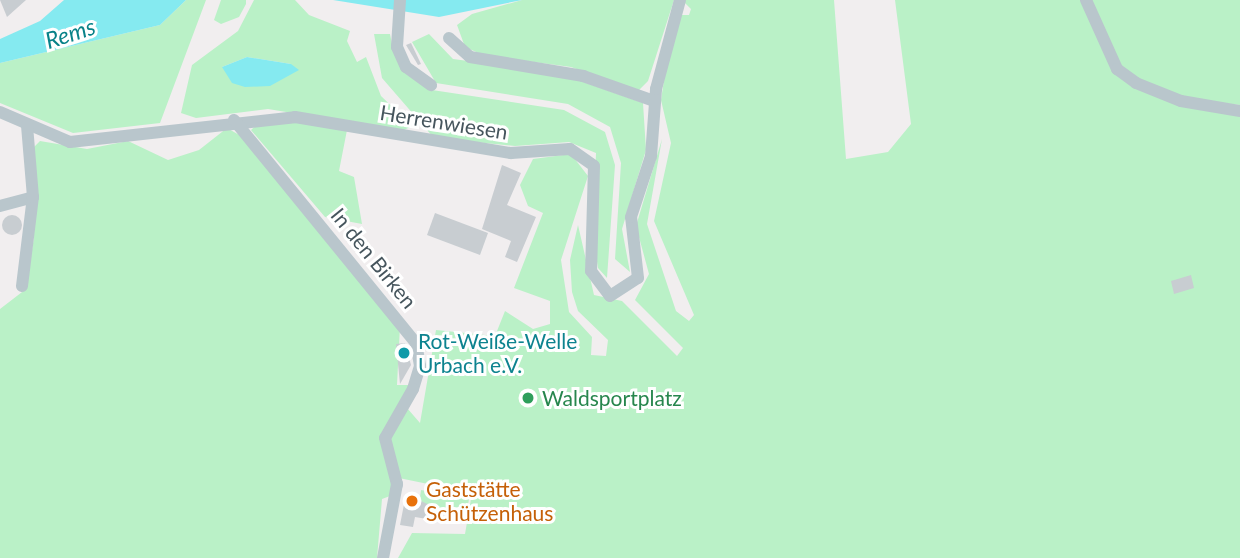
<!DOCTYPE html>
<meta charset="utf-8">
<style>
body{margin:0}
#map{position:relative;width:1240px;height:558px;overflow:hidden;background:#f1eeef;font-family:Lato,sans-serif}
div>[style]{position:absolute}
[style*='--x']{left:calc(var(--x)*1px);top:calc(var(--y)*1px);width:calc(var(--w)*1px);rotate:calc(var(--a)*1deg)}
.green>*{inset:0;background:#baf1c7}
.water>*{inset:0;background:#85eaf0}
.building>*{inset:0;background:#c8cdd1}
.round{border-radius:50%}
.minor>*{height:12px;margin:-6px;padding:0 6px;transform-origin:6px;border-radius:6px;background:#b9c6cc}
.dots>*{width:19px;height:19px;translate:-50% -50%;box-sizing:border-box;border:4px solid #fff;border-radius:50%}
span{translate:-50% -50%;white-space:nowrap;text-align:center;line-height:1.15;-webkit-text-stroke:6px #fff;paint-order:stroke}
.street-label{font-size:21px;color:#46555d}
.culture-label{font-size:21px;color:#0d838f}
.left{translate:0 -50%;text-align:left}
.leisure-label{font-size:21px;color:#27864d}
.food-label{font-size:21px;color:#c56008}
.water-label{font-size:23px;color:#088288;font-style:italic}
</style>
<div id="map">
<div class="green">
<div style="clip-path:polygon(186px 0,206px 0,160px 123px,73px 133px,0 103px,0 63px,160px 25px)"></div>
<div style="clip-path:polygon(221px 0,246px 0,246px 4px,239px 17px,221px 24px,214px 20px)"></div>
<div style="clip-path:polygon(evenodd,254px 0,295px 0,309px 15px,350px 31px,347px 41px,357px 62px,366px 57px,381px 96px,412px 126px,402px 131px,268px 109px,196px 118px,181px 113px,192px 65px,238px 31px,254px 0,247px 57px,291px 64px,222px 67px,247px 57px)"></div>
<div style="clip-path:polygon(522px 0,674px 0,648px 81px,638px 91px,571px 67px,483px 55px,465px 47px,457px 25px,472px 14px)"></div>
<div style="clip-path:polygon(682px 0,834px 0,846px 159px,888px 152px,911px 124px,895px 0,1082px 0,1114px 70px,1170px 102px,1240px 116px,1240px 558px,398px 558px,412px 533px,465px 534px,472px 493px,394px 477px,390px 496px,382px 499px,377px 558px,0 558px,0 309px,26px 289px,34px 237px,34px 147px,40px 141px,87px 149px,128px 141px,168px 160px,199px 150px,227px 128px,248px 140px,400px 326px,397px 385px,412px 385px,401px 401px,420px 423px,436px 330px,495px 336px,505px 311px,533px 329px,550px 324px,550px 301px,514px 288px,543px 213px,528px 206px,520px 185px,533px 159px,571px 154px,588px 176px,561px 260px,569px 312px,592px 337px,591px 355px,606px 356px,608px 340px,578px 311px,572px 292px,570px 260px,578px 225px,594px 295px,622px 301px,677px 356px,683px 348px,635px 300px,649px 274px,636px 226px,662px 139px,647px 224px,676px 311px,689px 321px,694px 315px,654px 221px,671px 143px,661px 100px,669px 47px,678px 15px,689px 15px,691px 9px)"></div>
<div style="clip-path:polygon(1090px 0,1240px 0,1240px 105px,1179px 98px,1136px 80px,1118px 66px)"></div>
<div style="clip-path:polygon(374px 34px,390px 34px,392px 44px,432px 90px,564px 110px,605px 132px,615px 165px,607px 278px,598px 268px,593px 236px,596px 153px,569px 142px,515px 146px,434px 138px,382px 78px)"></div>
<div style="clip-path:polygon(429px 34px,453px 59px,558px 73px,643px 103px,646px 150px,622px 229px,630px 272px,615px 259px,621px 163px,610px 127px,568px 104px,436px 83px,412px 42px)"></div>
<div style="clip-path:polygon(297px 120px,347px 130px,339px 171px,354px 177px,362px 224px,325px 217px,251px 130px,261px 121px)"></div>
<div style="clip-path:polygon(421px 490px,469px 499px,466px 517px,419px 505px)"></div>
</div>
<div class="water">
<div style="clip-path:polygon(64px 0,186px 0,160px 25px,0 63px,0 39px,40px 21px)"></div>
<div style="clip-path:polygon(333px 0,522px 0,439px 17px)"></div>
<div style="clip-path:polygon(247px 57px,291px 64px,299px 70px,270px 86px,245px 87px,232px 83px,222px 67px)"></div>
</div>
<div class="building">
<div style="clip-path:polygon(0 0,26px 0,7px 17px)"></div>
<div style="clip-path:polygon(411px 43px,421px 64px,418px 65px,406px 45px)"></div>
<div style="clip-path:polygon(502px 165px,521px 173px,507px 205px,536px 217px,517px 262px,505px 257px,511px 241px,482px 229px)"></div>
<div style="clip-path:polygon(435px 213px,488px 233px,480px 255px,427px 235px)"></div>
<div class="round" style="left:2px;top:215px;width:20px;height:20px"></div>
<div style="clip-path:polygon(1191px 275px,1194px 288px,1174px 294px,1171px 281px)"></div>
<div style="clip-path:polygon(405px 343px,411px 365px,400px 384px,396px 344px)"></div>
<div style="clip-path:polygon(406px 494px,436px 508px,433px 520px,415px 517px,413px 527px,400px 525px)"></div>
</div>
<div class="minor">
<div style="--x:400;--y:0;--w:47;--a:93.7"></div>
<div style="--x:397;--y:47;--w:22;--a:66"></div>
<div style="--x:406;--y:67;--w:31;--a:36"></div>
<div style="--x:1086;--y:0;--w:76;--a:65.8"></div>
<div style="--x:1117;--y:69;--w:24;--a:36"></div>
<div style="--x:1136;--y:83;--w:48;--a:21.8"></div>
<div style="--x:1181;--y:101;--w:60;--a:9.6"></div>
<div style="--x:449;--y:38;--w:28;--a:42"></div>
<div style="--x:470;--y:57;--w:115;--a:9.5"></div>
<div style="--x:583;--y:76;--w:75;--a:19.4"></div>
<div style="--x:0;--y:112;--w:76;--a:23.2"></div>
<div style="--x:70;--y:142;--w:226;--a:-6.3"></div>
<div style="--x:295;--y:117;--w:219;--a:9.5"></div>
<div style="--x:511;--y:153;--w:59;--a:-3.9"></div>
<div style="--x:570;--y:149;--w:29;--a:35"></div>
<div style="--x:594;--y:166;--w:105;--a:91.6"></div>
<div style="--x:591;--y:271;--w:31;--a:53"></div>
<div style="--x:610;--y:296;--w:33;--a:-33"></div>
<div style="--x:638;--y:278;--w:61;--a:-96.5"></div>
<div style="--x:631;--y:217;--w:64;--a:-71.8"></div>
<div style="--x:651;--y:156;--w:67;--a:-85.7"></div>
<div style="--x:656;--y:89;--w:92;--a:-74.9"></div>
<div style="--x:234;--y:120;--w:288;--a:50.8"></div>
<div style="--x:416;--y:343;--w:23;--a:80"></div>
<div style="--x:420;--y:366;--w:24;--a:107"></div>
<div style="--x:413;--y:389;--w:56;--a:119.7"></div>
<div style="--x:385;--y:438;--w:48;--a:75.4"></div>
<div style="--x:397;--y:484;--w:75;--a:100.7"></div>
<div style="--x:0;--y:206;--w:34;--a:-15"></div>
<div style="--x:22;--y:286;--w:90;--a:-83"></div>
<div style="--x:33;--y:197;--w:72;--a:-94.8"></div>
</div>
<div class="dots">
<div style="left:404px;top:353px;background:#0f9aa8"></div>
<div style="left:528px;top:398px;background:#2e9e5b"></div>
<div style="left:412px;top:501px;background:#e8710a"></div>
</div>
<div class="street-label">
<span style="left:444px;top:122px;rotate:9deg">Herrenwiesen</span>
<span style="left:374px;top:258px;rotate:51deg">In den Birken</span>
</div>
<div class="culture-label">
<span class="left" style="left:418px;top:353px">Rot-Weiße-Welle<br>Urbach e.V.</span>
</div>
<div class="leisure-label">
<span class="left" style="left:542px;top:398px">Waldsportplatz</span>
</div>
<div class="food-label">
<span class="left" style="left:426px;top:501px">Gaststätte<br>Schützenhaus</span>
</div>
<div class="water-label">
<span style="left:70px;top:33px;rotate:-18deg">Rems</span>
</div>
</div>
